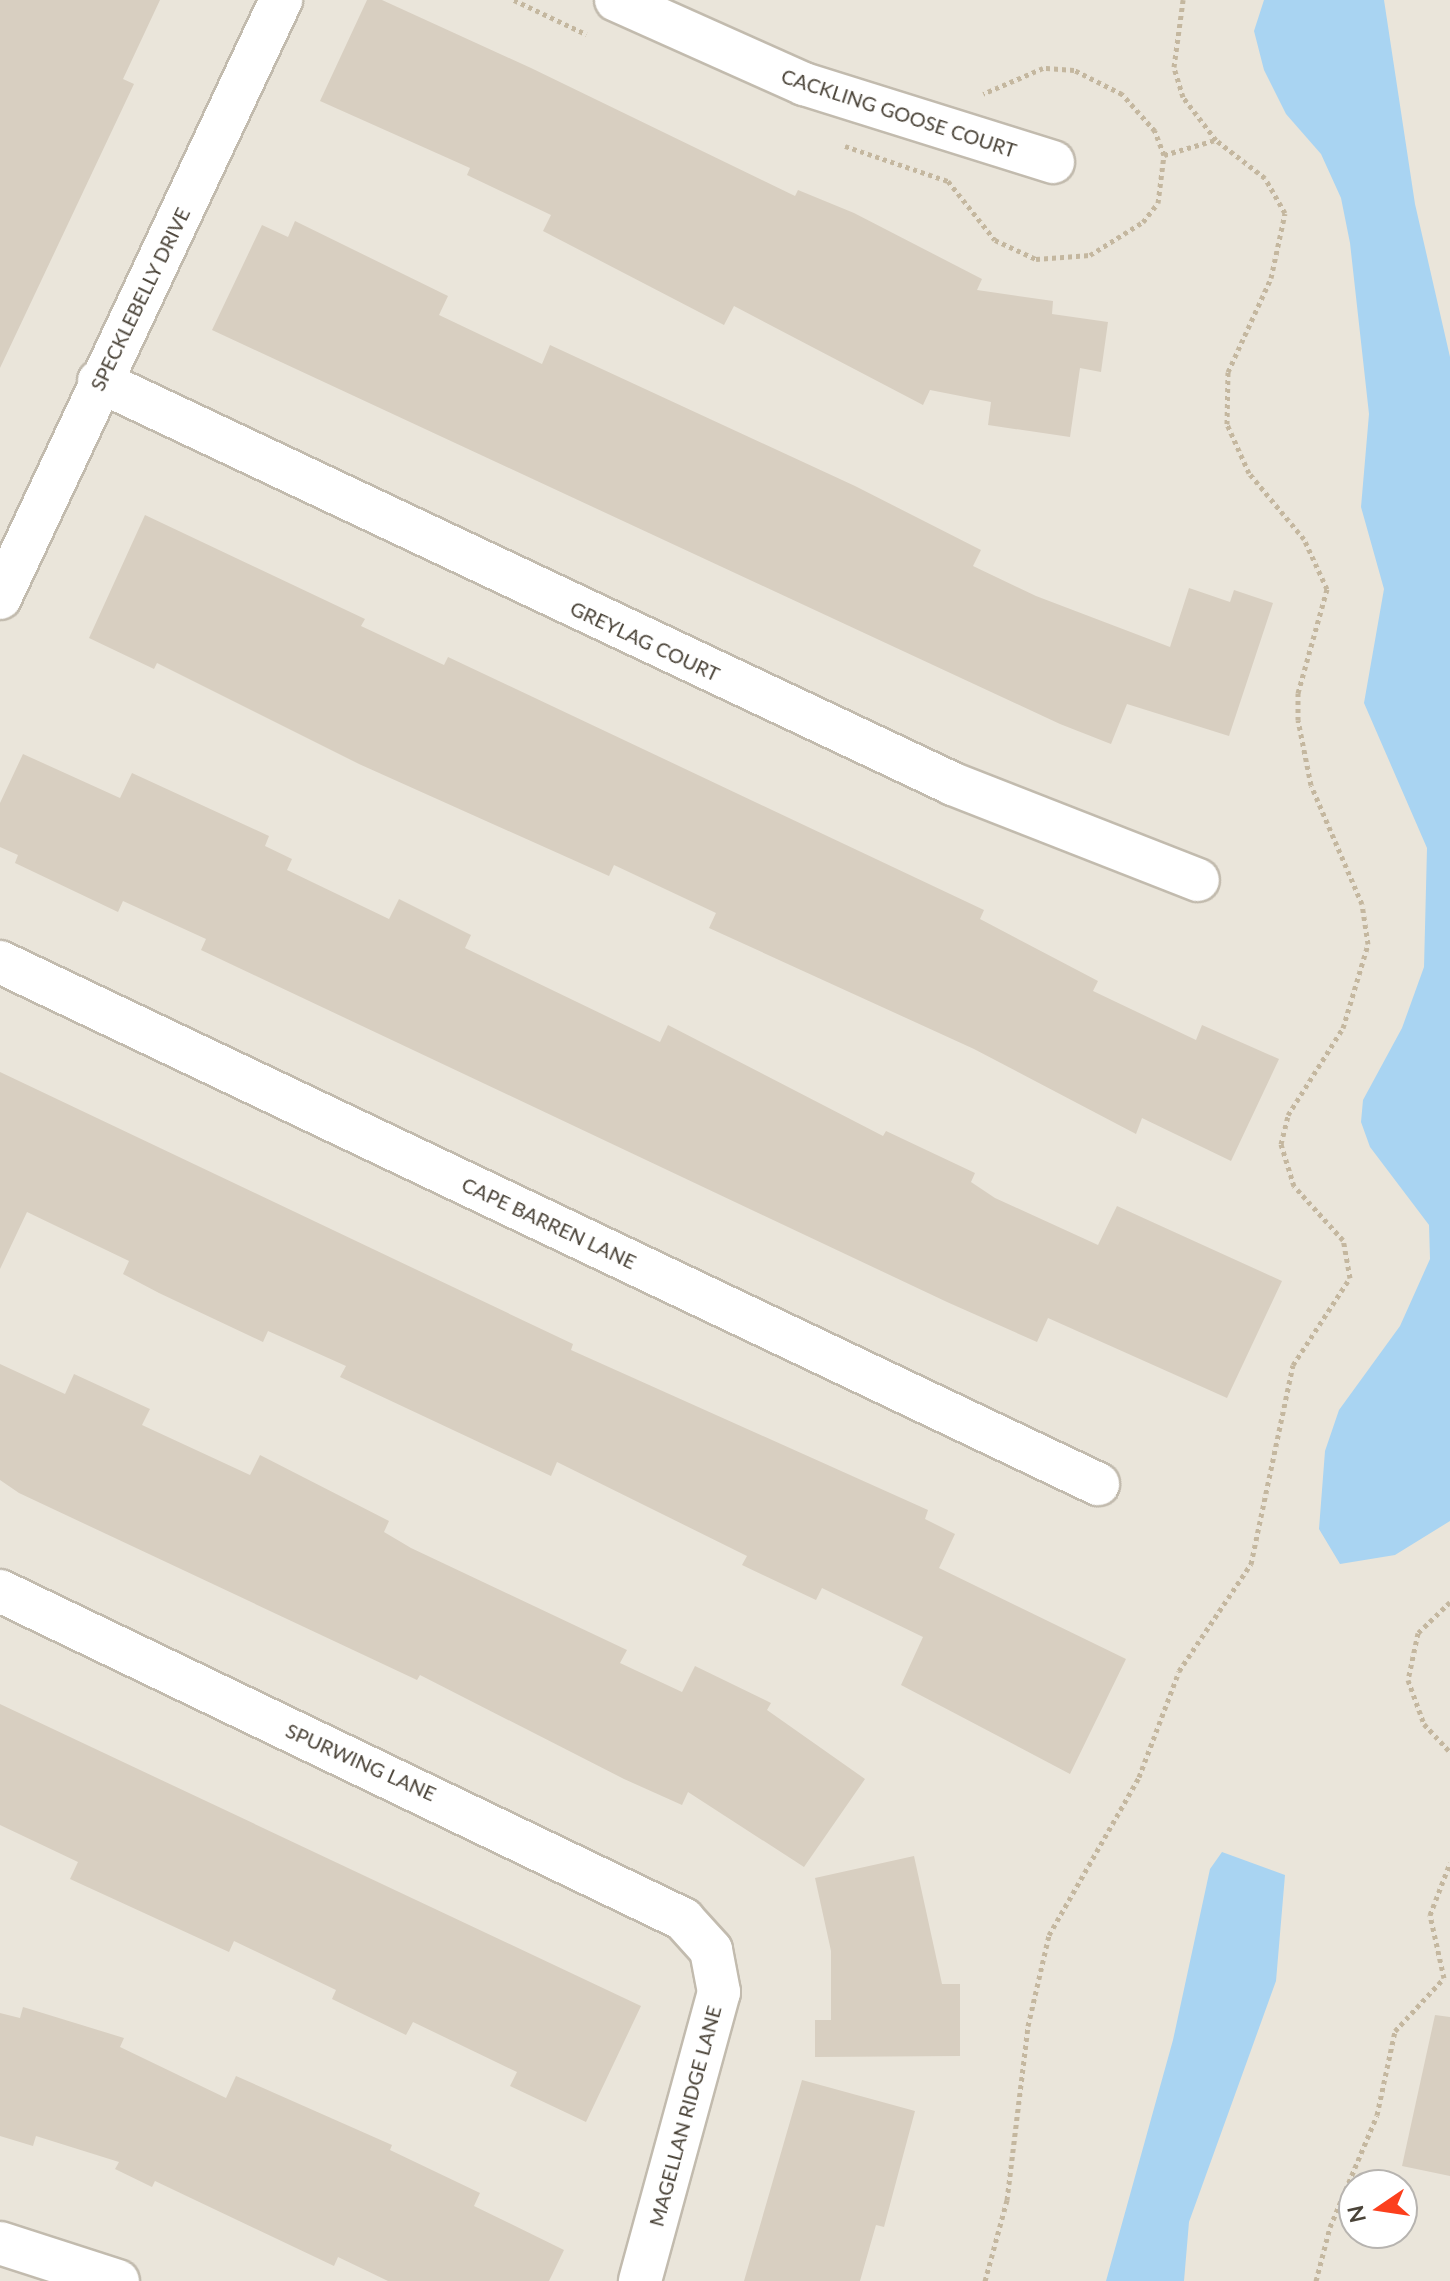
<!DOCTYPE html>
<style>
body{margin:0}
#map{position:relative;width:1450px;height:2281px;overflow:hidden;background:#f6f3ec;font-family:Lato,sans-serif}
div>[style]{position:absolute}
[style*='--x']{left:calc(var(--x)*1px);top:calc(var(--y)*1px);width:calc(var(--w)*1px);rotate:calc(var(--a)*1deg)}
.residential>*{inset:0;background:#eae5da}
.water>*{inset:0;background:#a9d4f2}
.building>*{inset:0;background:#d8cfc1}
.path>*{height:5px;margin-top:-2.5px;transform-origin:0;background:repeating-linear-gradient(90deg,#c4b79f 0 4px,transparent 0 8px)}
.roads{filter:drop-shadow(2px 0 #c2bbae) drop-shadow(-2px 0 #c2bbae) drop-shadow(0 2px #c2bbae) drop-shadow(0 -2px #c2bbae)}
.minor>*{height:42px;margin:-21px;padding:0 21px;transform-origin:21px;border-radius:21px;background:#fff}
span{translate:-50% -50%;white-space:nowrap;text-align:center;line-height:1.15;-webkit-text-stroke:6px #fff;paint-order:stroke}
.street-label{font-size:20px;color:#4b4439}
.north{position:absolute;left:1338px;top:2169px;width:80px;height:80px;box-sizing:border-box;background:#fff;border:2px solid #b7b4b0;border-radius:50%;rotate:257deg;font-size:22px;font-weight:700;line-height:32px;text-align:center;color:#4b4439}
.north::after{content:'';display:block;margin:auto;width:28px;height:36px;background:#fc3f1d;clip-path:polygon(50% 0,100% 100%,50% 72%,0 100%)}
</style>
<div id="map">
<div class="residential">
<div style="clip-path:polygon(evenodd,0 0,1450px 0,1450px 2281px,0 2281px,0 0,1354px 2185px,1402px 2185px,1402px 2233px,1354px 2233px,1354px 2185px)"></div>
</div>
<div class="water">
<div style="clip-path:polygon(1264px 0,1384px 0,1415px 204px,1450px 357px,1450px 1521px,1395px 1555px,1340px 1564px,1319px 1529px,1325px 1451px,1339px 1410px,1400px 1326px,1430px 1259px,1429px 1225px,1370px 1147px,1361px 1122px,1363px 1100px,1402px 1028px,1424px 967px,1427px 848px,1364px 703px,1384px 589px,1361px 507px,1369px 414px,1350px 243px,1341px 198px,1321px 154px,1286px 114px,1264px 70px,1254px 31px)"></div>
<div style="clip-path:polygon(1222px 1852px,1285px 1875px,1276px 1981px,1189px 2222px,1184px 2281px,1106px 2281px,1173px 2040px,1210px 1869px)"></div>
</div>
<div class="building">
<div style="clip-path:polygon(0 0,160px 0,123px 79px,134px 84px,0 368px)"></div>
<div style="clip-path:polygon(367px 0,382px 0,531px 68px,795px 196px,798px 190px,854px 213px,982px 279px,977px 290px,1053px 301px,1052px 314px,1108px 322px,1101px 372px,1080px 368px,1070px 437px,988px 425px,991px 402px,930px 390px,923px 405px,734px 306px,724px 325px,543px 231px,551px 215px,467px 175px,470px 168px,320px 101px)"></div>
<div style="clip-path:polygon(295px 221px,448px 296px,439px 315px,542px 364px,550px 345px,855px 486px,981px 550px,973px 566px,1036px 596px,1170px 647px,1189px 588px,1230px 602px,1234px 590px,1273px 603px,1229px 736px,1127px 704px,1111px 744px,1060px 724px,212px 330px,262px 225px,288px 237px)"></div>
<div style="clip-path:polygon(145px 515px,365px 619px,361px 626px,444px 665px,448px 657px,984px 910px,980px 919px,1098px 981px,1093px 991px,1196px 1040px,1202px 1025px,1279px 1059px,1231px 1161px,1142px 1118px,1136px 1134px,974px 1049px,709px 928px,716px 913px,614px 865px,609px 876px,359px 764px,157px 663px,154px 669px,89px 638px)"></div>
<div style="clip-path:polygon(23px 754px,120px 798px,132px 773px,269px 836px,265px 846px,292px 859px,287px 870px,389px 919px,399px 899px,471px 935px,465px 948px,660px 1042px,668px 1025px,883px 1136px,886px 1131px,975px 1173px,971px 1182px,995px 1198px,1098px 1245px,1117px 1206px,1282px 1281px,1227px 1398px,1048px 1318px,1037px 1342px,947px 1302px,201px 950px,206px 939px,123px 901px,118px 912px,15px 863px,18px 855px,0 847px,0 803px)"></div>
<div style="clip-path:polygon(0 1072px,573px 1344px,571px 1350px,928px 1510px,925px 1519px,955px 1534px,939px 1568px,1126px 1659px,1070px 1774px,901px 1685px,923px 1637px,822px 1588px,816px 1600px,742px 1565px,747px 1556px,557px 1462px,551px 1476px,340px 1377px,346px 1366px,268px 1331px,263px 1342px,159px 1293px,123px 1274px,129px 1261px,27px 1212px,0 1269px)"></div>
<div style="clip-path:polygon(0 1364px,65px 1394px,74px 1374px,150px 1409px,142px 1425px,250px 1475px,260px 1455px,389px 1521px,384px 1532px,411px 1548px,627px 1650px,620px 1663px,682px 1692px,695px 1666px,771px 1703px,767px 1710px,865px 1779px,804px 1867px,688px 1792px,682px 1805px,624px 1779px,420px 1675px,417px 1680px,19px 1493px,0 1480px)"></div>
<div style="clip-path:polygon(0 1704px,641px 2006px,586px 2122px,510px 2086px,517px 2072px,413px 2022px,406px 2035px,332px 1999px,336px 1990px,234px 1941px,229px 1952px,70px 1879px,78px 1862px,0 1825px)"></div>
<div style="clip-path:polygon(914px 1856px,942px 1984px,960px 1984px,960px 2056px,815px 2057px,815px 2020px,831px 2020px,831px 1951px,815px 1878px)"></div>
<div style="clip-path:polygon(23px 2007px,124px 2038px,120px 2047px,226px 2098px,236px 2076px,392px 2145px,390px 2150px,480px 2193px,474px 2206px,564px 2250px,549px 2281px,388px 2281px,338px 2257px,334px 2266px,155px 2181px,152px 2187px,115px 2169px,119px 2162px,36px 2136px,33px 2146px,0 2136px,0 2013px,20px 2018px)"></div>
<div style="clip-path:polygon(1435px 2015px,1450px 2017px,1450px 2176px,1402px 2166px)"></div>
<div style="clip-path:polygon(802px 2080px,915px 2111px,884px 2227px,876px 2225px,860px 2281px,744px 2281px)"></div>
</div>
<div class="path">
<div style="--x:514;--y:0;--w:80;--a:25.3"></div>
<div style="--x:845;--y:146;--w:109;--a:18.8"></div>
<div style="--x:948;--y:181;--w:75;--a:51.5"></div>
<div style="--x:995;--y:240;--w:45;--a:24.9"></div>
<div style="--x:1036;--y:259;--w:54;--a:-4.2"></div>
<div style="--x:1090;--y:255;--w:62;--a:-31.9"></div>
<div style="--x:1143;--y:222;--w:24;--a:-52"></div>
<div style="--x:1158;--y:203;--w:48;--a:-82.9"></div>
<div style="--x:1164;--y:155;--w:26;--a:-111"></div>
<div style="--x:1155;--y:131;--w:50;--a:-131.7"></div>
<div style="--x:1122;--y:94;--w:54;--a:-153.4"></div>
<div style="--x:1074;--y:70;--w:31;--a:-176"></div>
<div style="--x:1043;--y:68;--w:65;--a:156.6"></div>
<div style="--x:1164;--y:155;--w:53;--a:-16.4"></div>
<div style="--x:1450;--y:1602;--w:45;--a:135.9"></div>
<div style="--x:1418;--y:1633;--w:48;--a:102"></div>
<div style="--x:1408;--y:1680;--w:47;--a:70"></div>
<div style="--x:1424;--y:1724;--w:38;--a:47"></div>
<div style="--x:985;--y:2281;--w:84;--a:-74.8"></div>
<div style="--x:1007;--y:2200;--w:175;--a:-83.1"></div>
<div style="--x:1028;--y:2026;--w:93;--a:-77"></div>
<div style="--x:1049;--y:1935;--w:182;--a:-60.3"></div>
<div style="--x:1139;--y:1777;--w:113;--a:-69.3"></div>
<div style="--x:1179;--y:1671;--w:129;--a:-56.1"></div>
<div style="--x:1251;--y:1564;--w:203;--a:-78.1"></div>
<div style="--x:1293;--y:1365;--w:104;--a:-56.8"></div>
<div style="--x:1350;--y:1278;--w:39;--a:-100"></div>
<div style="--x:1343;--y:1240;--w:73;--a:-132.2"></div>
<div style="--x:1294;--y:1186;--w:44;--a:-107.2"></div>
<div style="--x:1281;--y:1144;--w:30;--a:-76"></div>
<div style="--x:1288;--y:1115;--w:103;--a:-57.7"></div>
<div style="--x:1343;--y:1028;--w:88;--a:-73.4"></div>
<div style="--x:1368;--y:944;--w:40;--a:-98.5"></div>
<div style="--x:1362;--y:904;--w:129;--a:-113.2"></div>
<div style="--x:1311;--y:785;--w:66;--a:-101.3"></div>
<div style="--x:1298;--y:720;--w:27;--a:-90"></div>
<div style="--x:1298;--y:693;--w:108;--a:-74.4"></div>
<div style="--x:1327;--y:589;--w:55;--a:-114.7"></div>
<div style="--x:1304;--y:539;--w:86;--a:-129.8"></div>
<div style="--x:1249;--y:473;--w:54;--a:-114.2"></div>
<div style="--x:1227;--y:424;--w:52;--a:-88.9"></div>
<div style="--x:1228;--y:372;--w:103;--a:-65.4"></div>
<div style="--x:1271;--y:278;--w:66;--a:-77.8"></div>
<div style="--x:1285;--y:213;--w:40;--a:-119.7"></div>
<div style="--x:1265;--y:178;--w:62;--a:-142.2"></div>
<div style="--x:1216;--y:140;--w:54;--a:-127.5"></div>
<div style="--x:1183;--y:97;--w:31;--a:-107"></div>
<div style="--x:1174;--y:67;--w:68;--a:-82.3"></div>
<div style="--x:1316;--y:2281;--w:56;--a:-75.5"></div>
<div style="--x:1330;--y:2227;--w:121;--a:-67.2"></div>
<div style="--x:1377;--y:2115;--w:86;--a:-77.9"></div>
<div style="--x:1395;--y:2031;--w:72;--a:-47.2"></div>
<div style="--x:1444;--y:1978;--w:65;--a:-102.5"></div>
<div style="--x:1430;--y:1915;--w:56;--a:-69"></div>
</div>
<div class="roads">
<div class="minor">
<div style="--x:616;--y:0;--w:206;--a:24.1"></div>
<div style="--x:804;--y:84;--w:261;--a:17.4"></div>
<div style="--x:99;--y:381;--w:944;--a:25.26"></div>
<div style="--x:953;--y:784;--w:263;--a:21.4"></div>
<div style="--x:0;--y:598;--w:661;--a:-64.83"></div>
<div style="--x:0;--y:962;--w:1216;--a:25.43"></div>
<div style="--x:0;--y:1591;--w:758;--a:25.65"></div>
<div style="--x:683;--y:1919;--w:42;--a:47.9"></div>
<div style="--x:711;--y:1950;--w:43;--a:79.2"></div>
<div style="--x:719;--y:1992;--w:300;--a:105.3"></div>
<div style="--x:0;--y:2243;--w:124;--a:17.9"></div>
</div>
</div>
<div class="street-label">
<span style="left:899px;top:113px;rotate:18deg">CACKLING GOOSE COURT</span>
<span style="left:140px;top:299px;rotate:-64deg">SPECKLEBELLY DRIVE</span>
<span style="left:645px;top:641px;rotate:25deg">GREYLAG COURT</span>
<span style="left:549px;top:1223px;rotate:25deg">CAPE BARREN LANE</span>
<span style="left:361px;top:1762px;rotate:24deg">SPURWING LANE</span>
<span style="left:685px;top:2116px;rotate:-75deg">MAGELLAN RIDGE LANE</span>
</div>
<div class="north">N</div>
</div>
